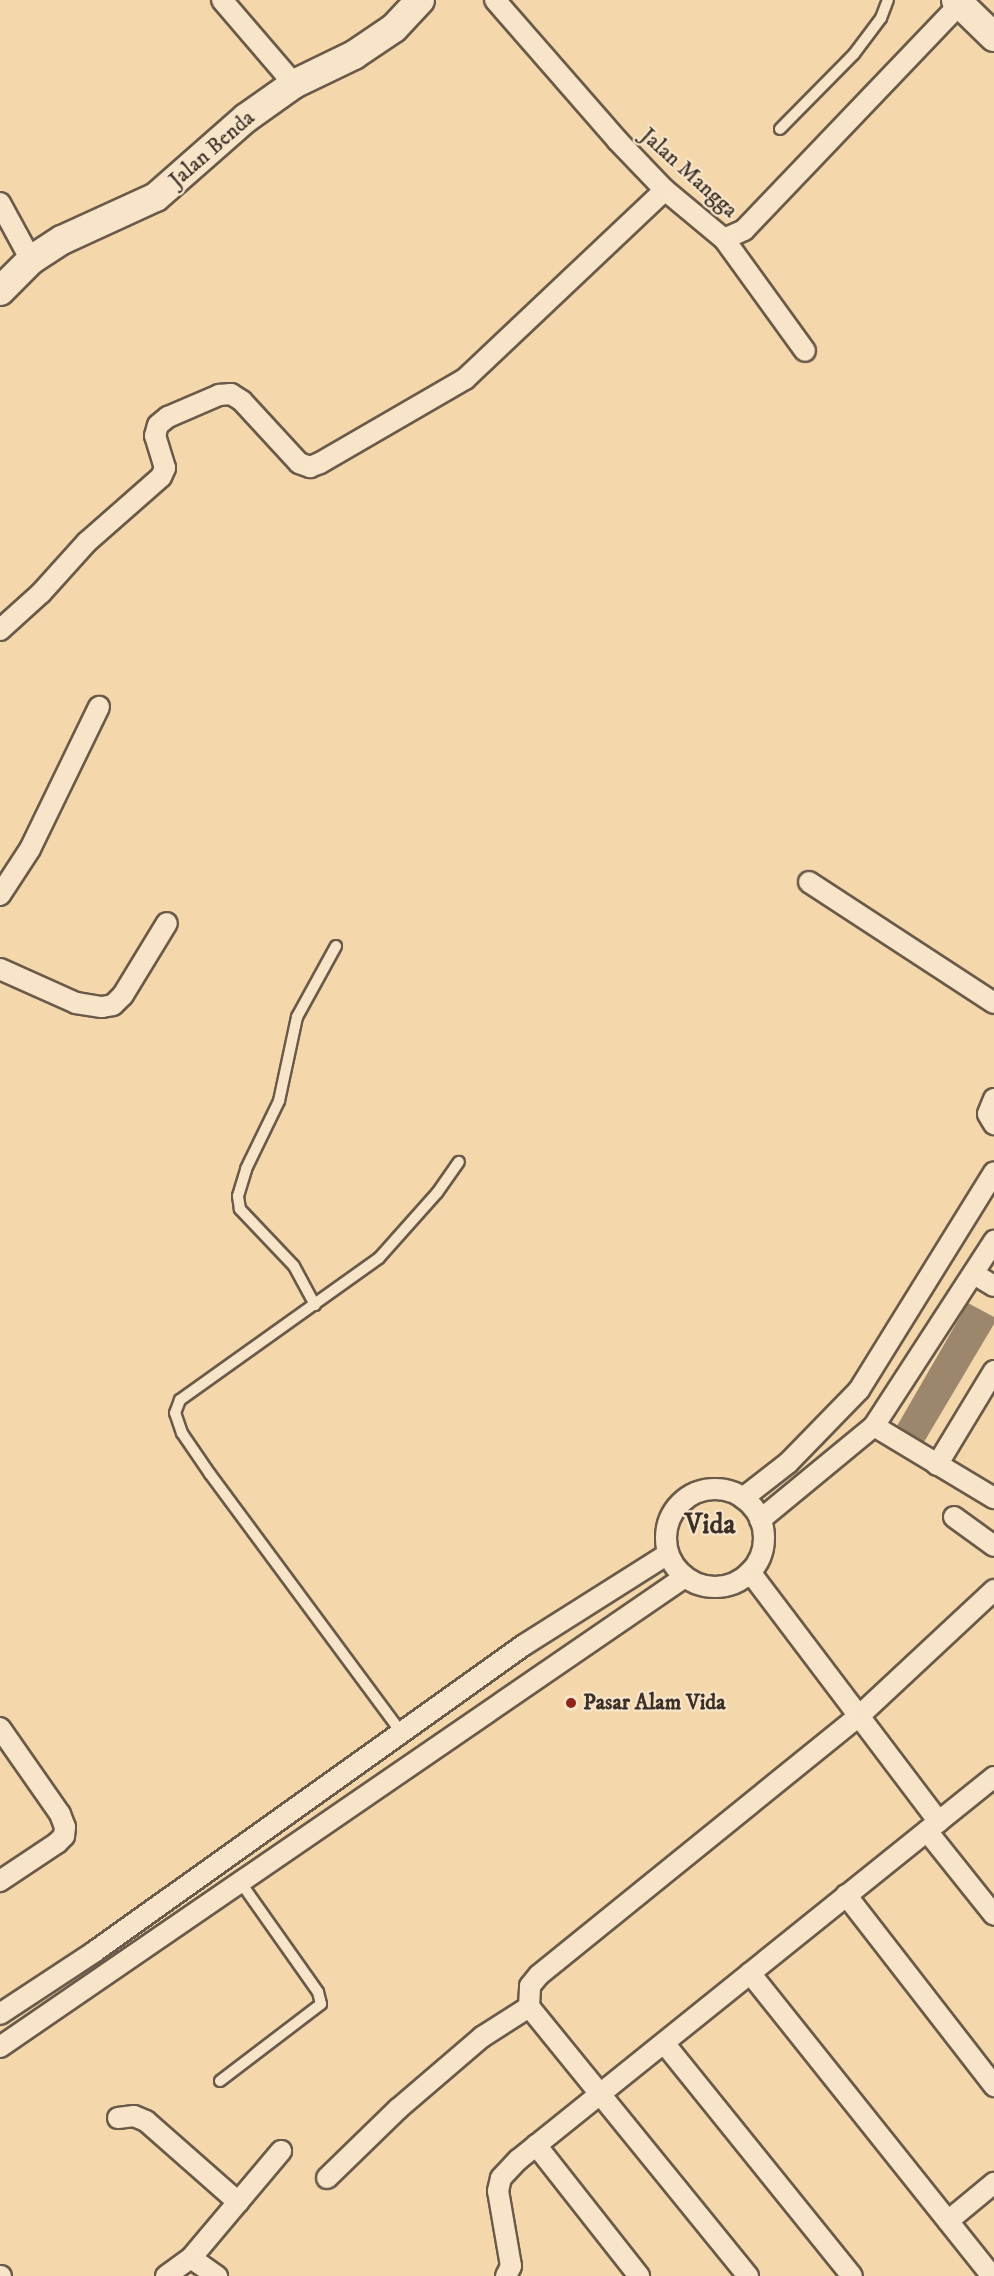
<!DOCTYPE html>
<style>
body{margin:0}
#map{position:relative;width:994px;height:2276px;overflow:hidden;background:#f5d7ac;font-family:"IM FELL DW Pica",serif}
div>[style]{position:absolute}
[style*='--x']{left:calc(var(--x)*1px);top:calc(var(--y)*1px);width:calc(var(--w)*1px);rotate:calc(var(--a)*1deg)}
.building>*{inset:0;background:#9c876d}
.roads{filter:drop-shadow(2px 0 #6a5a49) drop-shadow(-2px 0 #6a5a49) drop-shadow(0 2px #6a5a49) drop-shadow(0 -2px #6a5a49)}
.lane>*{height:10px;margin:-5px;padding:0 5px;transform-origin:5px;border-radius:5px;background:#f8e5c9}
.street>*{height:20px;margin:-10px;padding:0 10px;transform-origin:10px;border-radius:10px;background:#f8e5c9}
.street>.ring{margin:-10px;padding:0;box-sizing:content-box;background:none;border:20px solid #f8e5c9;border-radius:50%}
.secondary>*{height:28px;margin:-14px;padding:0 14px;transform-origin:14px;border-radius:14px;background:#f8e5c9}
.dots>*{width:16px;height:16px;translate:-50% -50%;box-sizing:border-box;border:3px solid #f8e5c9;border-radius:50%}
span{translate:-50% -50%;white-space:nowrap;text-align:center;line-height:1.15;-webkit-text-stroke:4.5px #f8e5c9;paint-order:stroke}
.street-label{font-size:22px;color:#3b3028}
.poi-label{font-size:22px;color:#3b3028;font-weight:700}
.left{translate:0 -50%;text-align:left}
.district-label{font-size:28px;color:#3b3028;font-weight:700}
</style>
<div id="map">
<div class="building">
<div style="clip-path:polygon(968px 1303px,994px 1317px,994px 1324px,924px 1442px,897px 1426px)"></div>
</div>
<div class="roads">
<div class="lane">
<div style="--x:780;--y:129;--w:105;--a:-45.4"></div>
<div style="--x:854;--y:54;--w:45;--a:-53.1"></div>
<div style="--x:881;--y:18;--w:19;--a:-69"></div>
<div style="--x:315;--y:1305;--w:44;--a:-118.3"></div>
<div style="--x:294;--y:1266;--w:79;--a:-133.5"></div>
<div style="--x:240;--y:1209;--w:13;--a:-99"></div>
<div style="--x:238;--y:1196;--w:28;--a:-73"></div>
<div style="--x:246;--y:1169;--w:76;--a:-64.1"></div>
<div style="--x:279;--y:1101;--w:86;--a:-77.9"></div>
<div style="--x:297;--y:1017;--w:81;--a:-61.2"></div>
<div style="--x:401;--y:1732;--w:321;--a:-126.5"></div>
<div style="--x:210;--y:1474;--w:50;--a:-124.3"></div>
<div style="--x:182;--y:1433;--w:21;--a:-109"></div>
<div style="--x:175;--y:1413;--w:14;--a:-69"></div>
<div style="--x:180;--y:1400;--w:244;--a:-35.5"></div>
<div style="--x:379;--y:1258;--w:87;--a:-48.3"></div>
<div style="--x:437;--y:1193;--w:38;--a:-55"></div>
<div style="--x:220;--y:2081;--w:127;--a:-37.3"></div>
<div style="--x:321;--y:2004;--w:12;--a:-104"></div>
<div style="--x:318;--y:1992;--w:133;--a:-125.2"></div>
</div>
<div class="street">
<div style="--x:222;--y:0;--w:111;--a:49.4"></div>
<div style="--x:495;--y:0;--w:186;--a:48.9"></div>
<div style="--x:617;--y:140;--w:69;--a:46.2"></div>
<div style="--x:665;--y:190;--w:77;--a:39.7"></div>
<div style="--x:724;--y:239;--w:22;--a:-24"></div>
<div style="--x:744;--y:230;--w:313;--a:-46.3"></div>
<div style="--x:0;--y:203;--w:65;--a:61.5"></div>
<div style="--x:724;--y:239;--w:138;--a:54.1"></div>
<div style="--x:0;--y:630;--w:55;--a:-42.1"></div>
<div style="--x:41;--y:593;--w:69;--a:-48"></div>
<div style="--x:87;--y:542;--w:98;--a:-41.3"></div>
<div style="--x:161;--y:477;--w:10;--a:-66"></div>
<div style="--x:165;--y:468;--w:34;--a:-107"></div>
<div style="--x:155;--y:436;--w:11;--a:-75"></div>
<div style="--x:158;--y:425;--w:13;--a:-39"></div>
<div style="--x:168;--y:417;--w:56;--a:-23.3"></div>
<div style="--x:219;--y:395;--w:12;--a:-5"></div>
<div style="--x:231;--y:394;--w:13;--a:32"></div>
<div style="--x:242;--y:401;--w:84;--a:47.4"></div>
<div style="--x:299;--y:463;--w:12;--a:20"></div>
<div style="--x:310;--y:467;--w:11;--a:-22"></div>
<div style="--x:320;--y:463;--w:168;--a:-30.1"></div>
<div style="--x:465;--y:379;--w:275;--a:-43.4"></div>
<div style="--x:809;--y:882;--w:221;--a:33.2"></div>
<div style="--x:0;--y:895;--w:55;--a:-56.9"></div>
<div style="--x:30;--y:849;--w:158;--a:-64.1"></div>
<div style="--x:0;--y:969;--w:83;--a:24.1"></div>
<div style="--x:76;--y:1003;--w:26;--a:9"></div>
<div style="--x:102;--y:1007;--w:11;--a:-10"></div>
<div style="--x:113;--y:1005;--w:14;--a:-45"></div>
<div style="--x:123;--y:995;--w:84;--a:-58.6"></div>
<div style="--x:994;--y:1099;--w:16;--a:112"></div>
<div style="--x:988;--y:1114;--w:12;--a:59"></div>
<div style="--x:974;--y:1274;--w:23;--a:31"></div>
<div style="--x:874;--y:1426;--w:140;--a:31"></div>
<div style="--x:937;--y:1465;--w:110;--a:-58.8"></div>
<div class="ring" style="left:666px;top:1489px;width:78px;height:78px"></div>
<div style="--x:743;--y:1498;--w:57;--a:-37.9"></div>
<div style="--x:788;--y:1463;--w:102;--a:-45.8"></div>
<div style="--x:859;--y:1390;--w:256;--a:-58.2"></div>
<div style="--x:954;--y:1517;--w:49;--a:35.9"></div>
<div style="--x:760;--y:1520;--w:148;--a:-39.5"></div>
<div style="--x:874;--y:1426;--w:221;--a:-57"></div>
<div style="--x:750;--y:1572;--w:313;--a:52.9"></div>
<div style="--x:0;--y:1728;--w:105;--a:55.1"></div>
<div style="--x:60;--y:1814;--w:14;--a:69"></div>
<div style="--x:65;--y:1827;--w:9;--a:96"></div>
<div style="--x:64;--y:1836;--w:10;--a:135"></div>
<div style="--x:57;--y:1843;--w:69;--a:146.3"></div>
<div style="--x:927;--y:1831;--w:107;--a:51.4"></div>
<div style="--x:846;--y:1895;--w:242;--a:52.2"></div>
<div style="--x:750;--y:1973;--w:388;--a:51.4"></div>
<div style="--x:0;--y:2014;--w:113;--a:-33.4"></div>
<div style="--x:94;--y:1952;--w:528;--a:-35.53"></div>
<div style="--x:524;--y:1645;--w:170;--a:-32.3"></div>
<div style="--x:664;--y:2043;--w:299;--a:51.1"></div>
<div style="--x:0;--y:2047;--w:831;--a:-34.46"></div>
<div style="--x:118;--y:2118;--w:16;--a:-7"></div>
<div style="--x:134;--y:2116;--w:13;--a:23"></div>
<div style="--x:146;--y:2121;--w:123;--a:41.4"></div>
<div style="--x:536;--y:2145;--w:167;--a:51.8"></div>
<div style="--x:327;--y:2178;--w:99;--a:-44.2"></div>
<div style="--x:398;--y:2109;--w:111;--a:-40.6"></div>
<div style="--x:482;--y:2037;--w:56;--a:-32.6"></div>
<div style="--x:948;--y:2221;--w:60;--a:-39.6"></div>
<div style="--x:191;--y:2258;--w:140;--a:-49.9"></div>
<div style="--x:0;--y:2276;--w:1;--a:0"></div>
<div style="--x:166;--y:2276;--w:31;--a:-36"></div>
<div style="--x:191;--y:2258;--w:32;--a:35"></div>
<div style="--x:506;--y:2276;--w:11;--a:-63"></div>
<div style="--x:511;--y:2266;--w:76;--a:-99.8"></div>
<div style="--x:498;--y:2191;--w:13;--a:-77"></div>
<div style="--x:501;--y:2178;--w:25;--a:-47"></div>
<div style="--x:518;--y:2160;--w:611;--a:-38.82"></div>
<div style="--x:748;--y:2276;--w:347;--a:-129.1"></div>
<div style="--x:529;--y:2007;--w:21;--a:-87"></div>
<div style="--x:530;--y:1986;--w:14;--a:-51"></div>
<div style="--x:539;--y:1975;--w:412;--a:-39"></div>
<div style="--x:859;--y:1716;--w:185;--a:-43"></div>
</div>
<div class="secondary">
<div style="--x:956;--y:0;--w:53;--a:44.2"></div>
<div style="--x:0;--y:291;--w:44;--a:-45"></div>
<div style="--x:31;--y:260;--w:37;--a:-33"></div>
<div style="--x:62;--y:240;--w:103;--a:-24.6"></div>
<div style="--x:156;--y:197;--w:120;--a:-41.3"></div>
<div style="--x:246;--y:118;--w:59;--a:-35.3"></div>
<div style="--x:294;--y:84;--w:67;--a:-25.8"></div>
<div style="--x:354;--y:55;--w:48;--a:-34"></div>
<div style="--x:394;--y:28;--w:38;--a:-47"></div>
</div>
</div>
<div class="dots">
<div style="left:571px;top:1703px;background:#8f2418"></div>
</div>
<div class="street-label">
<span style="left:212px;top:149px;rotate:-41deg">Jalan Benda</span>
<span style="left:689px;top:173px;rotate:42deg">Jalan Mangga</span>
</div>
<div class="poi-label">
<span class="left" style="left:583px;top:1703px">Pasar Alam Vida</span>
</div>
<div class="district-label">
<span style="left:710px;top:1525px">Vida</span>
</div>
</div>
